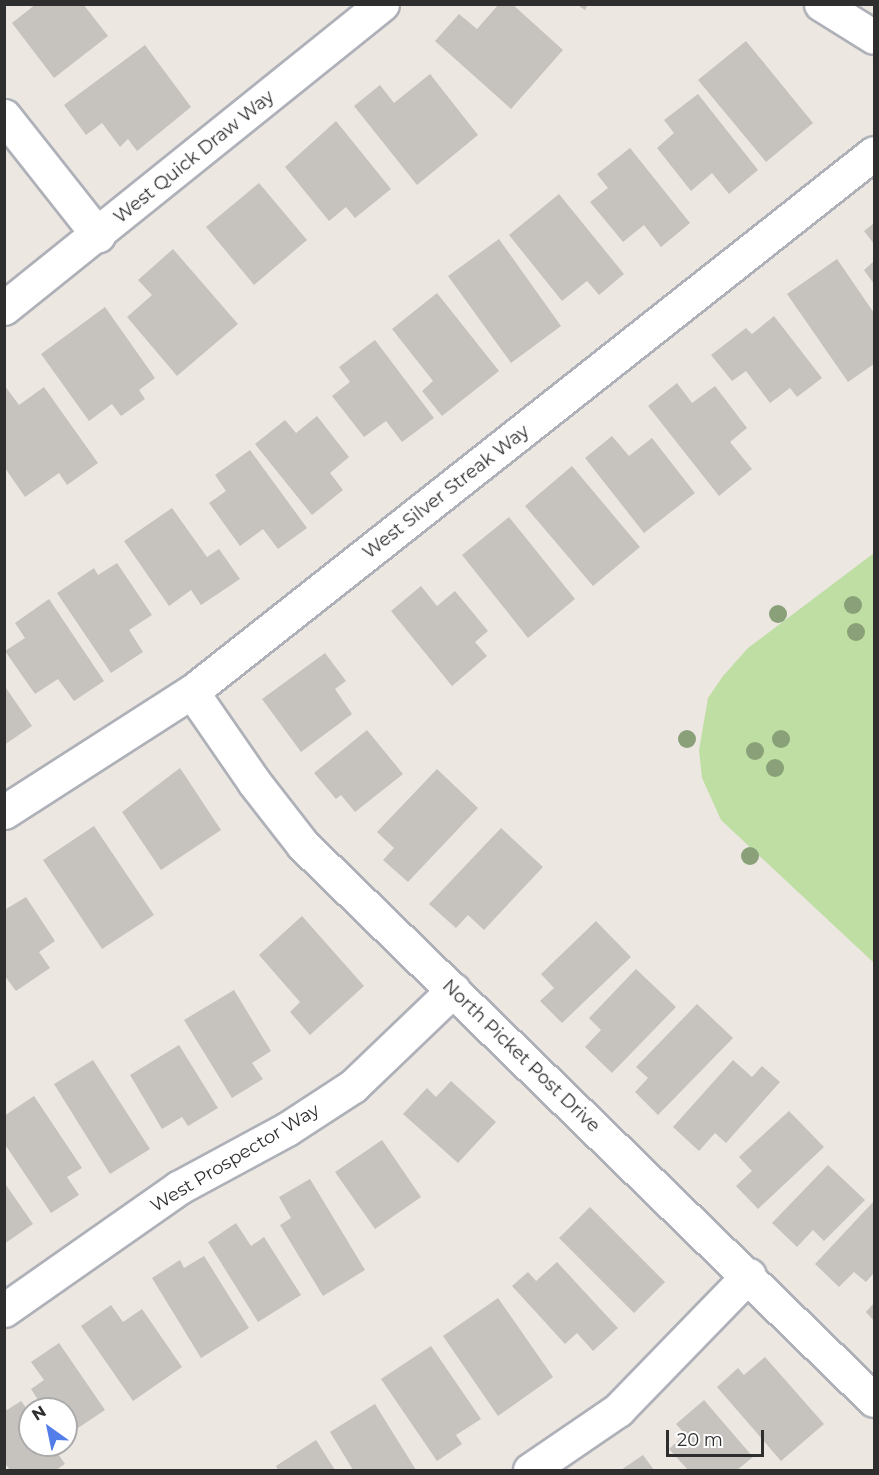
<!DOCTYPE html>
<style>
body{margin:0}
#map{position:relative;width:879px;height:1475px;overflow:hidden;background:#ede7e2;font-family:Montserrat,sans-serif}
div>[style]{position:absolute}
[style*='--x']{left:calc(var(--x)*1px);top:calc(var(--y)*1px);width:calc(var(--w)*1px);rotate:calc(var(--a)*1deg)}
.green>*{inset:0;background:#bedea4}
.building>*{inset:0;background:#c6c2bd}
.roads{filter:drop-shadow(2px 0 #aeb1b8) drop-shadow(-2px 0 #aeb1b8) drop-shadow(0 2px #aeb1b8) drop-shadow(0 -2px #aeb1b8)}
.minor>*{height:33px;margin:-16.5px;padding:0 16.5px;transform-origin:16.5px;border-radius:16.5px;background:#fff}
.trees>*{width:18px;height:18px;margin:-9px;border-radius:50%;background:#89a079}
span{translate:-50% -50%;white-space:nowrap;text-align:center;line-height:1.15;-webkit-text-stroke:4.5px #fff;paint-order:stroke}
.street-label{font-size:18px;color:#2e2e2e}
.frame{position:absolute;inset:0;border:6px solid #2e2e2e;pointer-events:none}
.north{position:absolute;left:18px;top:1397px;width:60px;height:60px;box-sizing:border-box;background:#fff;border:2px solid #ababab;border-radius:50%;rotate:327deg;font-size:16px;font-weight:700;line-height:24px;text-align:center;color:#2e2e2e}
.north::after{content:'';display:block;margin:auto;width:21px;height:27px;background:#537ee9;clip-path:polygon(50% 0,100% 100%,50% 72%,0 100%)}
.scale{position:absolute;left:666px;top:1430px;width:98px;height:27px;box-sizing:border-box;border:3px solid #2e2e2e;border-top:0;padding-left:8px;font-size:18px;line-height:21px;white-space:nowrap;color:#2e2e2e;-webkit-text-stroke:4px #fff;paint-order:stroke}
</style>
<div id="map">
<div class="green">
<div style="clip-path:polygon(874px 553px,874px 963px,721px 820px,702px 778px,699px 750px,708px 698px,723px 676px,748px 648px)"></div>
</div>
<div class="building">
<div style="clip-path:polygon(36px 4px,83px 4px,108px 36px,54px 78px,12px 23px)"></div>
<div style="clip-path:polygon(499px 4px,512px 4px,563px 50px,511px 109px,435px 41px,459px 14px,477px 29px)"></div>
<div style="clip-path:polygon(576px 4px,588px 4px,585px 10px)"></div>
<div style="clip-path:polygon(746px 41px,813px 123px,766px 162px,698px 80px)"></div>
<div style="clip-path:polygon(145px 45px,191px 107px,137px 151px,128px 139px,120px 147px,102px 123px,86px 135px,64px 105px)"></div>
<div style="clip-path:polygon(430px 74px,478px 135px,417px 185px,354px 106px,380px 85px,394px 103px)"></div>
<div style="clip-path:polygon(698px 94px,758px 170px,729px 194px,712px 173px,691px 191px,657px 148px,674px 133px,664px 120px)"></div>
<div style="clip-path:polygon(336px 121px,391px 189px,355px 218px,346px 207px,329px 221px,285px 167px)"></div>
<div style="clip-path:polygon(630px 148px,690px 223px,661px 247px,644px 225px,623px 242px,590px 202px,608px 188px,597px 174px)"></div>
<div style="clip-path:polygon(259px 183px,307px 240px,254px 285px,206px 227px)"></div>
<div style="clip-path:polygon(559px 194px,624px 274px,599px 295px,587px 281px,562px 301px,509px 235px)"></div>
<div style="clip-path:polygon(874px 223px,874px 244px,864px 231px)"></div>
<div style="clip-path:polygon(499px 239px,561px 326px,511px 363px,448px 276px)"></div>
<div style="clip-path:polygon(173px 249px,238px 324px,177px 376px,127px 317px,152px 295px,138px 280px)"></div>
<div style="clip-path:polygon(837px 259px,874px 313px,874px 364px,848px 382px,787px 294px)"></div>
<div style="clip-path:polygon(874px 261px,874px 284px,864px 270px)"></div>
<div style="clip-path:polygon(437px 293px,499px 371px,442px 416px,422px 391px,433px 381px,392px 329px)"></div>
<div style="clip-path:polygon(105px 307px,155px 378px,139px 390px,145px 399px,121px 416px,112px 404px,89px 421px,41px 354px)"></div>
<div style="clip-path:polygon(774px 316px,822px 378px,797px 397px,790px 388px,770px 403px,746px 371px,732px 381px,711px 355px,746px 328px,752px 334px)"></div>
<div style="clip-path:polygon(375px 340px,434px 418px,402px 442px,386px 421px,364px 437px,332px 396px,350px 382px,339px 367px)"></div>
<div style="clip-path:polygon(677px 383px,692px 403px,715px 386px,747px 428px,730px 442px,752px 469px,719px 496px,648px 406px)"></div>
<div style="clip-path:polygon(5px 386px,19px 405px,44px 387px,98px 463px,67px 485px,59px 473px,25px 497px,5px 468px)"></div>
<div style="clip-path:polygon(317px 416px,349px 457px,330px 473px,343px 490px,312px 515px,255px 444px,285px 420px,296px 433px)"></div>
<div style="clip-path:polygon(612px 436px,629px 456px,652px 438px,695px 493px,644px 533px,585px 458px)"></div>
<div style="clip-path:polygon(250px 450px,307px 528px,278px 549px,263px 529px,240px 546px,209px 503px,226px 491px,215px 475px)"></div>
<div style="clip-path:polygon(572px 466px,640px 547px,593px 586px,525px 506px)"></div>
<div style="clip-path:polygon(172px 508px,207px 557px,219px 549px,240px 579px,201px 605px,191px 590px,169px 606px,124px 541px)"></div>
<div style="clip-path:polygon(509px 517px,575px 599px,528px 638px,462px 555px)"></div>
<div style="clip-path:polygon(117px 563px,152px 615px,129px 630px,143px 652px,111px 673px,57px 593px,94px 568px,98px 575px)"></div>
<div style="clip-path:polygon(421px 586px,437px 606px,455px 591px,488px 631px,475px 642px,487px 656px,452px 686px,391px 611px)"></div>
<div style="clip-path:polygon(49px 599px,104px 681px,74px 701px,58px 679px,35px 694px,5px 651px,25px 638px,15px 623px)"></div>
<div style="clip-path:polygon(325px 653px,346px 681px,335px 689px,352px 714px,301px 752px,262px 699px)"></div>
<div style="clip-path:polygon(4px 685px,32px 726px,4px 745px)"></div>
<div style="clip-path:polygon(367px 730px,403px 774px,355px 812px,341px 795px,336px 799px,314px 773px)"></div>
<div style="clip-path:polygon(180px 768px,221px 830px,161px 870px,122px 812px)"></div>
<div style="clip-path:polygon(437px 769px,478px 808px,408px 882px,383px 860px,394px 848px,377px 832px)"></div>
<div style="clip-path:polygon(94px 826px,154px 915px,102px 949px,43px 860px)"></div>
<div style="clip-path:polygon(501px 828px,543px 867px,484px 930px,468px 915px,456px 928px,429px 904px)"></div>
<div style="clip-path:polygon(26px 897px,55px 941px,39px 952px,50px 968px,16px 991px,4px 975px,4px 906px,6px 909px)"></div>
<div style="clip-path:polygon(302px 916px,364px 986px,310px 1035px,290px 1012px,300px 1002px,259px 955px)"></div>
<div style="clip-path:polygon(596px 921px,631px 957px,562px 1023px,540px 1001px,554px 988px,541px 974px)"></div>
<div style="clip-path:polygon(636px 969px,676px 1007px,612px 1073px,585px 1047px,601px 1030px,589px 1018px)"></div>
<div style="clip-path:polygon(234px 990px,271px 1051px,252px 1063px,263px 1079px,232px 1098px,184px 1020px)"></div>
<div style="clip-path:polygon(697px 1004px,733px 1038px,658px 1115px,635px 1092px,648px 1078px,636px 1067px)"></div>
<div style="clip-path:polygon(179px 1045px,218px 1108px,188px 1126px,182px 1117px,162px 1129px,130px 1075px)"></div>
<div style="clip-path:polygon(93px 1060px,150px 1149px,110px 1174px,54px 1084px)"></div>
<div style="clip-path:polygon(733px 1060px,752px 1077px,762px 1066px,780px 1082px,726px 1143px,715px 1133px,699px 1151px,673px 1127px)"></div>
<div style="clip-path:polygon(451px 1081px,496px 1122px,458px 1163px,403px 1114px,427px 1088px,436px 1097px)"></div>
<div style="clip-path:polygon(34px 1096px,82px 1168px,67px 1177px,79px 1195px,51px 1213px,4px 1143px,4px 1116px)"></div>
<div style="clip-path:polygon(789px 1111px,824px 1147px,758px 1209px,736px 1186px,752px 1171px,739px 1157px)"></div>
<div style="clip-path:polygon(382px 1140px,421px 1197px,375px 1229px,335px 1172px)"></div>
<div style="clip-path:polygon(828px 1165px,865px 1200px,824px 1241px,813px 1230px,797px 1247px,772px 1223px)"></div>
<div style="clip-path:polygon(310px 1179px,365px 1270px,323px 1296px,280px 1225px,291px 1218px,279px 1197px)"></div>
<div style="clip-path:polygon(4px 1182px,33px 1224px,4px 1244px)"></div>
<div style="clip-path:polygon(874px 1201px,874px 1273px,866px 1282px,854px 1272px,839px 1287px,815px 1264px)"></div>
<div style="clip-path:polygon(590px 1207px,665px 1282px,634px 1313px,559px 1238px)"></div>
<div style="clip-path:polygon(236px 1223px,251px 1246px,264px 1237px,301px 1295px,258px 1322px,208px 1242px)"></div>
<div style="clip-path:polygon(204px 1256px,249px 1328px,201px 1358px,152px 1278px,180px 1260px,184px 1268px)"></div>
<div style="clip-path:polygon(557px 1262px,618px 1328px,593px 1351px,577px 1333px,565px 1344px,512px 1286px,528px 1272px,536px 1281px)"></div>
<div style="clip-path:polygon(498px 1298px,553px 1377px,498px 1416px,443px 1336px)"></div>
<div style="clip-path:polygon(874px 1303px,874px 1321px,866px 1312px)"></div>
<div style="clip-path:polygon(111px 1305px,123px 1322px,142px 1309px,182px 1367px,133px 1401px,81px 1326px)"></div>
<div style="clip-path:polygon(59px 1343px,105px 1410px,66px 1436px,66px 1409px,44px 1409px,31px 1389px,44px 1380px,31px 1362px)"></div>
<div style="clip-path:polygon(431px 1346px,481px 1419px,456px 1435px,462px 1444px,437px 1461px,381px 1379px)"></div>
<div style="clip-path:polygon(765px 1357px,824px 1424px,781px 1461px,717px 1387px,738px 1368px,744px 1375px)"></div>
<div style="clip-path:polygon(704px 1400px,753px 1457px,737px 1470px,688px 1470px,669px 1449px,685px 1434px,676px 1424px)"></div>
<div style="clip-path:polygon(21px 1401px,30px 1413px,30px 1445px,52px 1445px,65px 1464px,56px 1470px,10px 1470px,4px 1462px,4px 1407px,7px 1410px)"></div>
<div style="clip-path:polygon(375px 1404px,416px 1470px,353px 1470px,330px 1432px)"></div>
<div style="clip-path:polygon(316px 1440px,335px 1470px,278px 1470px,276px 1466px)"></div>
<div style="clip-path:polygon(643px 1455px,654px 1470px,621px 1470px)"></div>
</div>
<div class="roads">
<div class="minor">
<div style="--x:821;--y:4;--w:62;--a:31.9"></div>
<div style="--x:4;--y:116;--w:152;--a:51.7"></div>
<div style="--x:4;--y:308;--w:485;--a:-38.8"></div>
<div style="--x:192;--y:692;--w:109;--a:55.4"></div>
<div style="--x:254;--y:782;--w:80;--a:52.1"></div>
<div style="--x:303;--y:845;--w:796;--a:44.19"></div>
<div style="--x:4;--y:812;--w:226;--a:-32.7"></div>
<div style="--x:194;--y:690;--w:866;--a:-38.3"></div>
<div style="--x:4;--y:1310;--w:213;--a:-35"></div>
<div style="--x:178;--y:1188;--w:124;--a:-28.4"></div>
<div style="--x:287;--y:1129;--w:79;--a:-33.1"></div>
<div style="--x:353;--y:1086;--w:139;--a:-43.8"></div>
<div style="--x:530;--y:1470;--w:107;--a:-34.3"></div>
<div style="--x:618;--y:1410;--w:188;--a:-45.9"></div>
</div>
</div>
<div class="trees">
<div style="left:853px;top:605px"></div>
<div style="left:778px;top:614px"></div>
<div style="left:856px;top:632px"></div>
<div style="left:687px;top:739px"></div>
<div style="left:781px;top:739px"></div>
<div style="left:755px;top:751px"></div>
<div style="left:775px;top:768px"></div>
<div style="left:750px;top:856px"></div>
</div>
<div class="street-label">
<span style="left:194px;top:157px;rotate:-39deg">West Quick Draw Way</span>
<span style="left:446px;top:492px;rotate:-38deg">West Silver Streak Way</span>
<span style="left:521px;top:1056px;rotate:44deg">North Picket Post Drive</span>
<span style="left:235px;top:1158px;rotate:-31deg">West Prospector Way</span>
</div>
<div class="frame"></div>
<div class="north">N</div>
<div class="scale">20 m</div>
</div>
